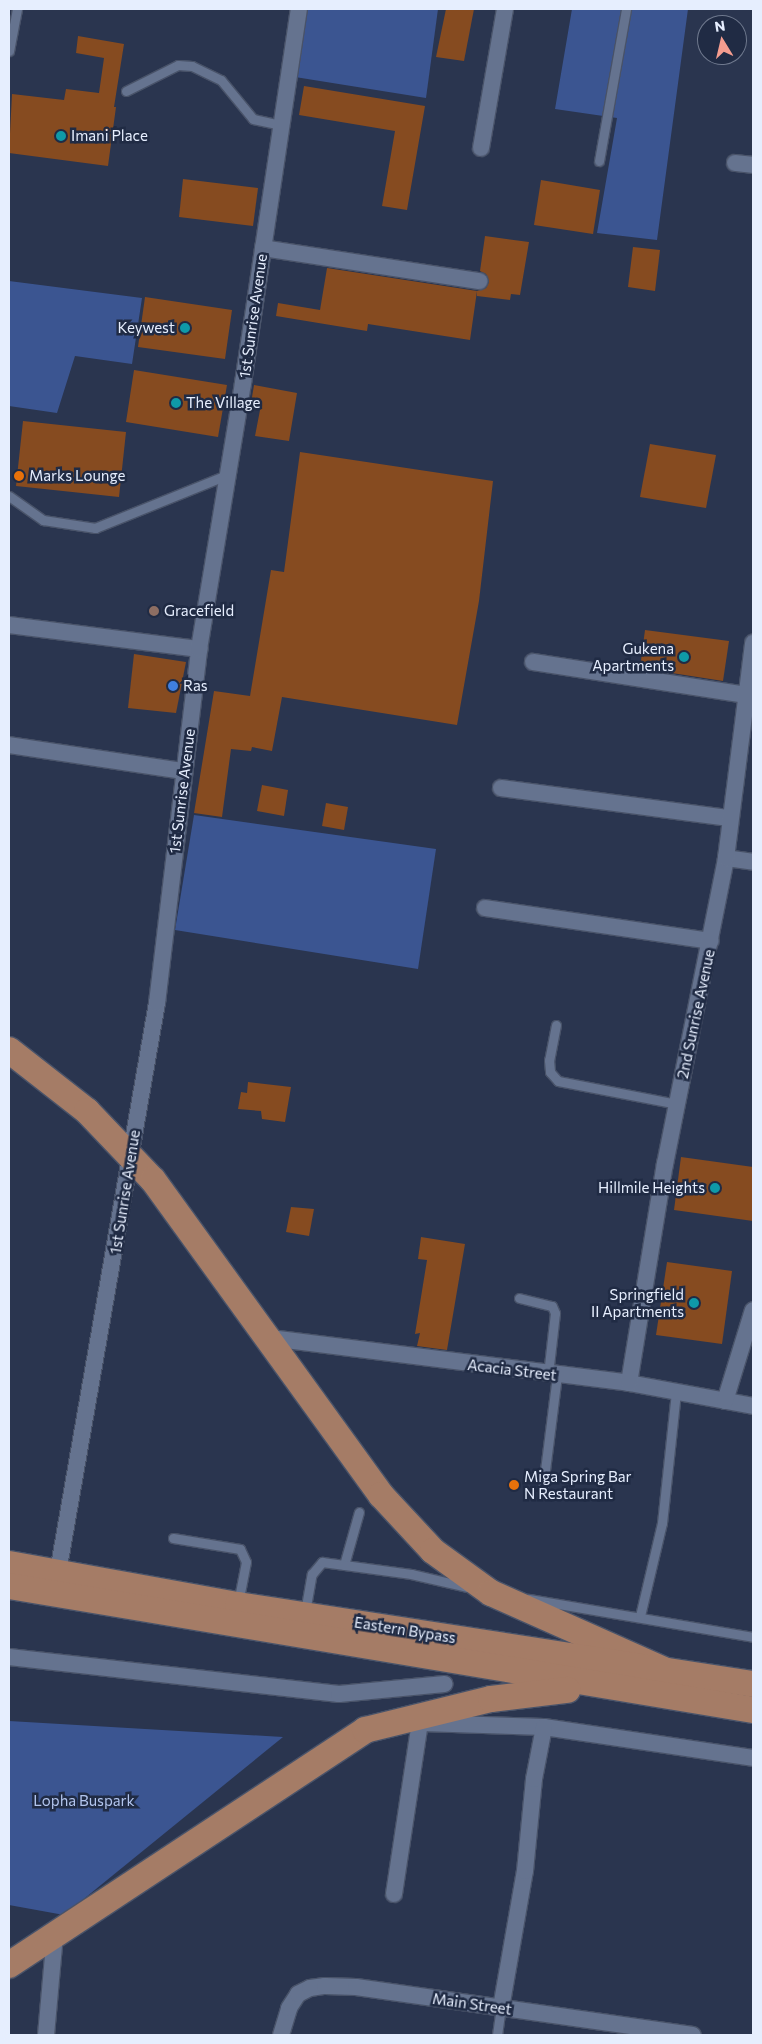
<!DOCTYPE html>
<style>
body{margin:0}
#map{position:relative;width:762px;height:2044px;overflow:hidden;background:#2a354f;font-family:Commissioner,sans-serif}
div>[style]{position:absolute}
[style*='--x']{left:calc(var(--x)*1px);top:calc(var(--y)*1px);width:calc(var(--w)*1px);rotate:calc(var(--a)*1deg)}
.green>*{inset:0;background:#3b5591}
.building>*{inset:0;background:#864b20}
.roads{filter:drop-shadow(1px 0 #495369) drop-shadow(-1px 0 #495369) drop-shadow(0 1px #495369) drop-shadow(0 -1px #495369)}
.service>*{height:9px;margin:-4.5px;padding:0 4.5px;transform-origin:4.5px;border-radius:4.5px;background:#65738f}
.minor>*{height:16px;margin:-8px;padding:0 8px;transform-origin:8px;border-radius:8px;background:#65738f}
.primary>*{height:26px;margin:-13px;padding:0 13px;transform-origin:13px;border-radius:13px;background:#a57c66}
.dots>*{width:14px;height:14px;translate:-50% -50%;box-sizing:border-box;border:2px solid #202b44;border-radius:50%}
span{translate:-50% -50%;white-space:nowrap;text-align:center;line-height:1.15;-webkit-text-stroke:5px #202b44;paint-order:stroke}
.poi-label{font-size:15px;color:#e6eefe}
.left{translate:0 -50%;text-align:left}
.right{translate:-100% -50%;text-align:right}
.street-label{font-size:15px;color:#e6eefe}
.park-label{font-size:15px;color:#b2c5ee}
.frame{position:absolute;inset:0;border:10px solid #e6eefe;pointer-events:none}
.north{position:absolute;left:697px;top:15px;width:50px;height:50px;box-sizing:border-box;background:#202b44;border:1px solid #6f798e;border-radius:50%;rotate:351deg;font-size:14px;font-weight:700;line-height:20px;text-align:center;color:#e6eefe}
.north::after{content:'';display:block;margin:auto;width:18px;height:22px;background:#f59d8f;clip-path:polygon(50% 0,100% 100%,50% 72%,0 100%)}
</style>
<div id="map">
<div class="green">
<div style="clip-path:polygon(307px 9px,438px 9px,426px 98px,295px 77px)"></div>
<div style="clip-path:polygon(572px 9px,688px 9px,657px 240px,597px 233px,617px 118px,555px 109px)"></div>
<div style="clip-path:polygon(9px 281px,142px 298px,132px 364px,75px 356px,57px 413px,9px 406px)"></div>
<div style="clip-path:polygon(194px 815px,436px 849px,418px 969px,175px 930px)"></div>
<div style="clip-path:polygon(9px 1721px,283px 1737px,64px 1915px,9px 1905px)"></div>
</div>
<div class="building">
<div style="clip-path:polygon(446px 9px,474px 9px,464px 61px,436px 57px)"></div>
<div style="clip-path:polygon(78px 36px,124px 44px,114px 107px,116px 107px,108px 166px,9px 153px,12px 94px,64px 100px,66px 89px,99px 93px,104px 58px,76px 53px)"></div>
<div style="clip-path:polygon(304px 86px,425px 106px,407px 210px,382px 206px,395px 131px,299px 115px)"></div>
<div style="clip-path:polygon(183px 179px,258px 188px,253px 226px,179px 217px)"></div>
<div style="clip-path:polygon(541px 180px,600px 190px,593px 234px,534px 225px)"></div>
<div style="clip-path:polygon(485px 236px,529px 242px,520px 295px,511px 294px,510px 300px,477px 296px,477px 291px,486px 288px,489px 282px,486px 274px,480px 271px)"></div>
<div style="clip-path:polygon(633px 247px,660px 250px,655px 291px,628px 287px)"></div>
<div style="clip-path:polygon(327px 268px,477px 291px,470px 340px,368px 324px,367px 331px,276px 316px,278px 303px,320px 310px)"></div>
<div style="clip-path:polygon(145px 297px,232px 310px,225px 359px,138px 347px)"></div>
<div style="clip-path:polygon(134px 370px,227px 385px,218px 437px,126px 422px)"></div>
<div style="clip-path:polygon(254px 385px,297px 393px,289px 441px,255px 436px,260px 410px,250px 409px)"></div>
<div style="clip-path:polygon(23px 421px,126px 432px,119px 497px,16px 486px)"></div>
<div style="clip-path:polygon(650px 444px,716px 455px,706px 508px,640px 497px)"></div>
<div style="clip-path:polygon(300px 452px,493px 481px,479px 601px,457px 725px,282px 697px,272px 751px,252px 747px,251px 751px,231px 749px,222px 817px,194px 813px,214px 691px,250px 696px,271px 570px,284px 572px)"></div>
<div style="clip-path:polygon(645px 630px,729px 641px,723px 681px,640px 668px)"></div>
<div style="clip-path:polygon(134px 654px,186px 662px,176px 713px,128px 708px)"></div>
<div style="clip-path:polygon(262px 785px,288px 790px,284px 816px,257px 811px)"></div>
<div style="clip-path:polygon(326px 803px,348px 807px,344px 830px,322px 826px)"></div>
<div style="clip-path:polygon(248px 1082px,291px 1087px,285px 1122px,262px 1119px,261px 1111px,238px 1109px,241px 1092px,247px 1093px)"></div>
<div style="clip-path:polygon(681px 1157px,753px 1167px,753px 1221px,674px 1210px)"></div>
<div style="clip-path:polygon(291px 1207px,314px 1209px,309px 1236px,286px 1232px)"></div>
<div style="clip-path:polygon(421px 1237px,465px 1244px,447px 1350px,417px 1346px,420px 1333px,415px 1334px,427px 1260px,418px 1259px)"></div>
<div style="clip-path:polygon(667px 1262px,732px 1271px,722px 1344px,656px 1335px)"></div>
</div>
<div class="roads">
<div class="service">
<div style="--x:9;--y:51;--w:43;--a:-79.2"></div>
<div style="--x:126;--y:91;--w:58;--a:-26.6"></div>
<div style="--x:178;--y:65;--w:14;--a:4"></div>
<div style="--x:192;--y:66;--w:32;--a:26"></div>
<div style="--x:221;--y:80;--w:50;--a:50.6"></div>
<div style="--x:253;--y:119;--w:29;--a:12"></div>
<div style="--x:599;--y:161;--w:154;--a:-79.9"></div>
<div style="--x:9;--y:496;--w:42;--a:35.2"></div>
<div style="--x:43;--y:520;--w:53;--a:8.7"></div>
<div style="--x:95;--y:528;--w:144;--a:-21.9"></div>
<div style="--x:556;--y:1025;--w:36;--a:101"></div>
<div style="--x:549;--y:1060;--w:12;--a:85"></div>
<div style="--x:550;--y:1072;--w:12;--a:48"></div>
<div style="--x:558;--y:1081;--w:122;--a:10.9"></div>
<div style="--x:519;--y:1298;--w:34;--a:14"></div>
<div style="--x:552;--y:1306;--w:8;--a:67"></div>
<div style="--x:555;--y:1313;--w:61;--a:96.5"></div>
<div style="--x:542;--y:1494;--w:120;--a:-82.8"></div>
<div style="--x:173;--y:1538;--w:68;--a:9.3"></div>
<div style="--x:240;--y:1549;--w:14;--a:65"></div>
<div style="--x:246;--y:1562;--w:42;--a:101"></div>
<div style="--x:344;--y:1565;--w:55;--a:-74.2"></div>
<div style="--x:529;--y:1599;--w:227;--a:9.6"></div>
<div style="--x:305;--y:1612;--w:39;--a:-80"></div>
<div style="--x:312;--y:1574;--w:16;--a:-50"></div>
<div style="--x:322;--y:1562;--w:90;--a:7.7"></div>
<div style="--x:411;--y:1574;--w:57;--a:13.1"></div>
<div style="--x:640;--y:1616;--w:96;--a:-76.7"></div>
<div style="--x:662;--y:1523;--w:132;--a:-83.9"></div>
<div style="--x:497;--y:2035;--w:27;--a:-82"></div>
</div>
<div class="minor">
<div style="--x:481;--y:148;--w:141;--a:-80.2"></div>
<div style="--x:735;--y:163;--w:18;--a:6"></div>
<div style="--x:263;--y:248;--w:219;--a:8.7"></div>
<div style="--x:9;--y:625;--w:192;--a:7.2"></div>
<div style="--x:533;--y:662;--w:216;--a:8.8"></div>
<div style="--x:9;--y:745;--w:177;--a:8.5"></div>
<div style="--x:501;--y:788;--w:230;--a:7.5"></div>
<div style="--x:726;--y:858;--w:27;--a:8"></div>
<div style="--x:485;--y:908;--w:228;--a:8.3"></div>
<div style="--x:270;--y:1338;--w:362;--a:7.1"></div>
<div style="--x:629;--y:1383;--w:126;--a:10.5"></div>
<div style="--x:629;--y:1383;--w:222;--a:-80.7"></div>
<div style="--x:665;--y:1164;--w:312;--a:-78.7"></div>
<div style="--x:726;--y:858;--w:217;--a:-82.8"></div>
<div style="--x:725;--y:1401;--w:95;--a:-72.9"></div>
<div style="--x:58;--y:1572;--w:578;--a:-80.13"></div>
<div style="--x:157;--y:1003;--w:356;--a:-83.2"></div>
<div style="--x:199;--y:649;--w:270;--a:-80.6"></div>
<div style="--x:243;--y:383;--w:378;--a:-81.5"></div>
<div style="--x:9;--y:1657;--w:332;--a:6.4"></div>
<div style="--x:339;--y:1694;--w:106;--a:-5.4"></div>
<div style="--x:422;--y:1723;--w:122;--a:1.9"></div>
<div style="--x:544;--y:1727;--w:211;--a:8.4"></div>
<div style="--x:394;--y:1894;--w:173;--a:-81.4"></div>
<div style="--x:501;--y:2008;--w:139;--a:-80.1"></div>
<div style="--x:525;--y:1871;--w:92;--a:-84.4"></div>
<div style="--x:534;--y:1779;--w:53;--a:-79.1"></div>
<div style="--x:46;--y:2035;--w:100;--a:-84.9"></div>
<div style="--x:281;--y:2035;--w:28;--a:-73"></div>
<div style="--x:289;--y:2008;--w:17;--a:-57"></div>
<div style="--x:298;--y:1994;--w:13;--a:-27"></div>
<div style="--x:310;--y:1988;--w:15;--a:-8"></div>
<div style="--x:325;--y:1986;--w:31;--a:2"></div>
<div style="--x:356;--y:1987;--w:340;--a:8.1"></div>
</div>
<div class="primary">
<div style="--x:9;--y:1050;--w:99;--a:38"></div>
<div style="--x:87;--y:1111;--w:95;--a:46.3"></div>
<div style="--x:153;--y:1180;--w:389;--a:54.1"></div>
<div style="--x:381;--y:1495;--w:76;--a:47.1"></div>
<div style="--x:433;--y:1551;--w:72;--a:35.9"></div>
<div style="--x:491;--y:1593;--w:192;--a:24"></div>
<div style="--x:9;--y:1564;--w:233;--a:10.2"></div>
<div style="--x:238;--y:1605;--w:521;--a:8.72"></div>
<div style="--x:9;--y:1586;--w:754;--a:9.46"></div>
<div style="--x:9;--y:1965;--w:427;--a:-33.4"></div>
<div style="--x:365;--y:1730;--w:130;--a:-13.8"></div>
<div style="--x:491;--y:1699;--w:77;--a:-6.8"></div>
</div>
</div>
<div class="dots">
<div style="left:61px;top:136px;background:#0f9aa8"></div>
<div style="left:185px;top:328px;background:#0f9aa8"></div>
<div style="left:176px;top:403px;background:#0f9aa8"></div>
<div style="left:19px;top:476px;background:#e8710a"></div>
<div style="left:154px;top:611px;background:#8d6e63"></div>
<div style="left:684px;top:657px;background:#0f9aa8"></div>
<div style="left:173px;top:686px;background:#3f7fe0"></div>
<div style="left:715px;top:1188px;background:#0f9aa8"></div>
<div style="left:694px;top:1303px;background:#0f9aa8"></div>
<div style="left:514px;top:1485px;background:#e8710a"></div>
</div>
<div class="poi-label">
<span class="left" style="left:71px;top:136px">Imani Place</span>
<span class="right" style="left:175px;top:328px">Keywest</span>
<span class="left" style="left:186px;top:403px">The Village</span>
<span class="left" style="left:29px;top:476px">Marks Lounge</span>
<span class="left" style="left:164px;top:611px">Gracefield</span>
<span class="right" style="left:674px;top:657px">Gukena<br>Apartments</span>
<span class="left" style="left:183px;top:686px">Ras</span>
<span class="right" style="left:705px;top:1188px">Hillmile Heights</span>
<span class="right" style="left:684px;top:1303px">Springfield<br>II Apartments</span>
<span class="left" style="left:524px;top:1485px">Miga Spring Bar<br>N Restaurant</span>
</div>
<div class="street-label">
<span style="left:253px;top:316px;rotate:-82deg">1st Sunrise Avenue</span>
<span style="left:182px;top:791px;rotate:-83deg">1st Sunrise Avenue</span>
<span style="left:696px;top:1014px;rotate:-78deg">2nd Sunrise Avenue</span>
<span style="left:125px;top:1192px;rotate:-81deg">1st Sunrise Avenue</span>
<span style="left:512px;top:1370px;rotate:7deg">Acacia Street</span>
<span style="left:405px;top:1630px;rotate:9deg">Eastern Bypass</span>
<span style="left:472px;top:2004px;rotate:8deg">Main Street</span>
</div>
<div class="park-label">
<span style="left:84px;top:1801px">Lopha Buspark</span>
</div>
<div class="frame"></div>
<div class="north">N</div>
</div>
